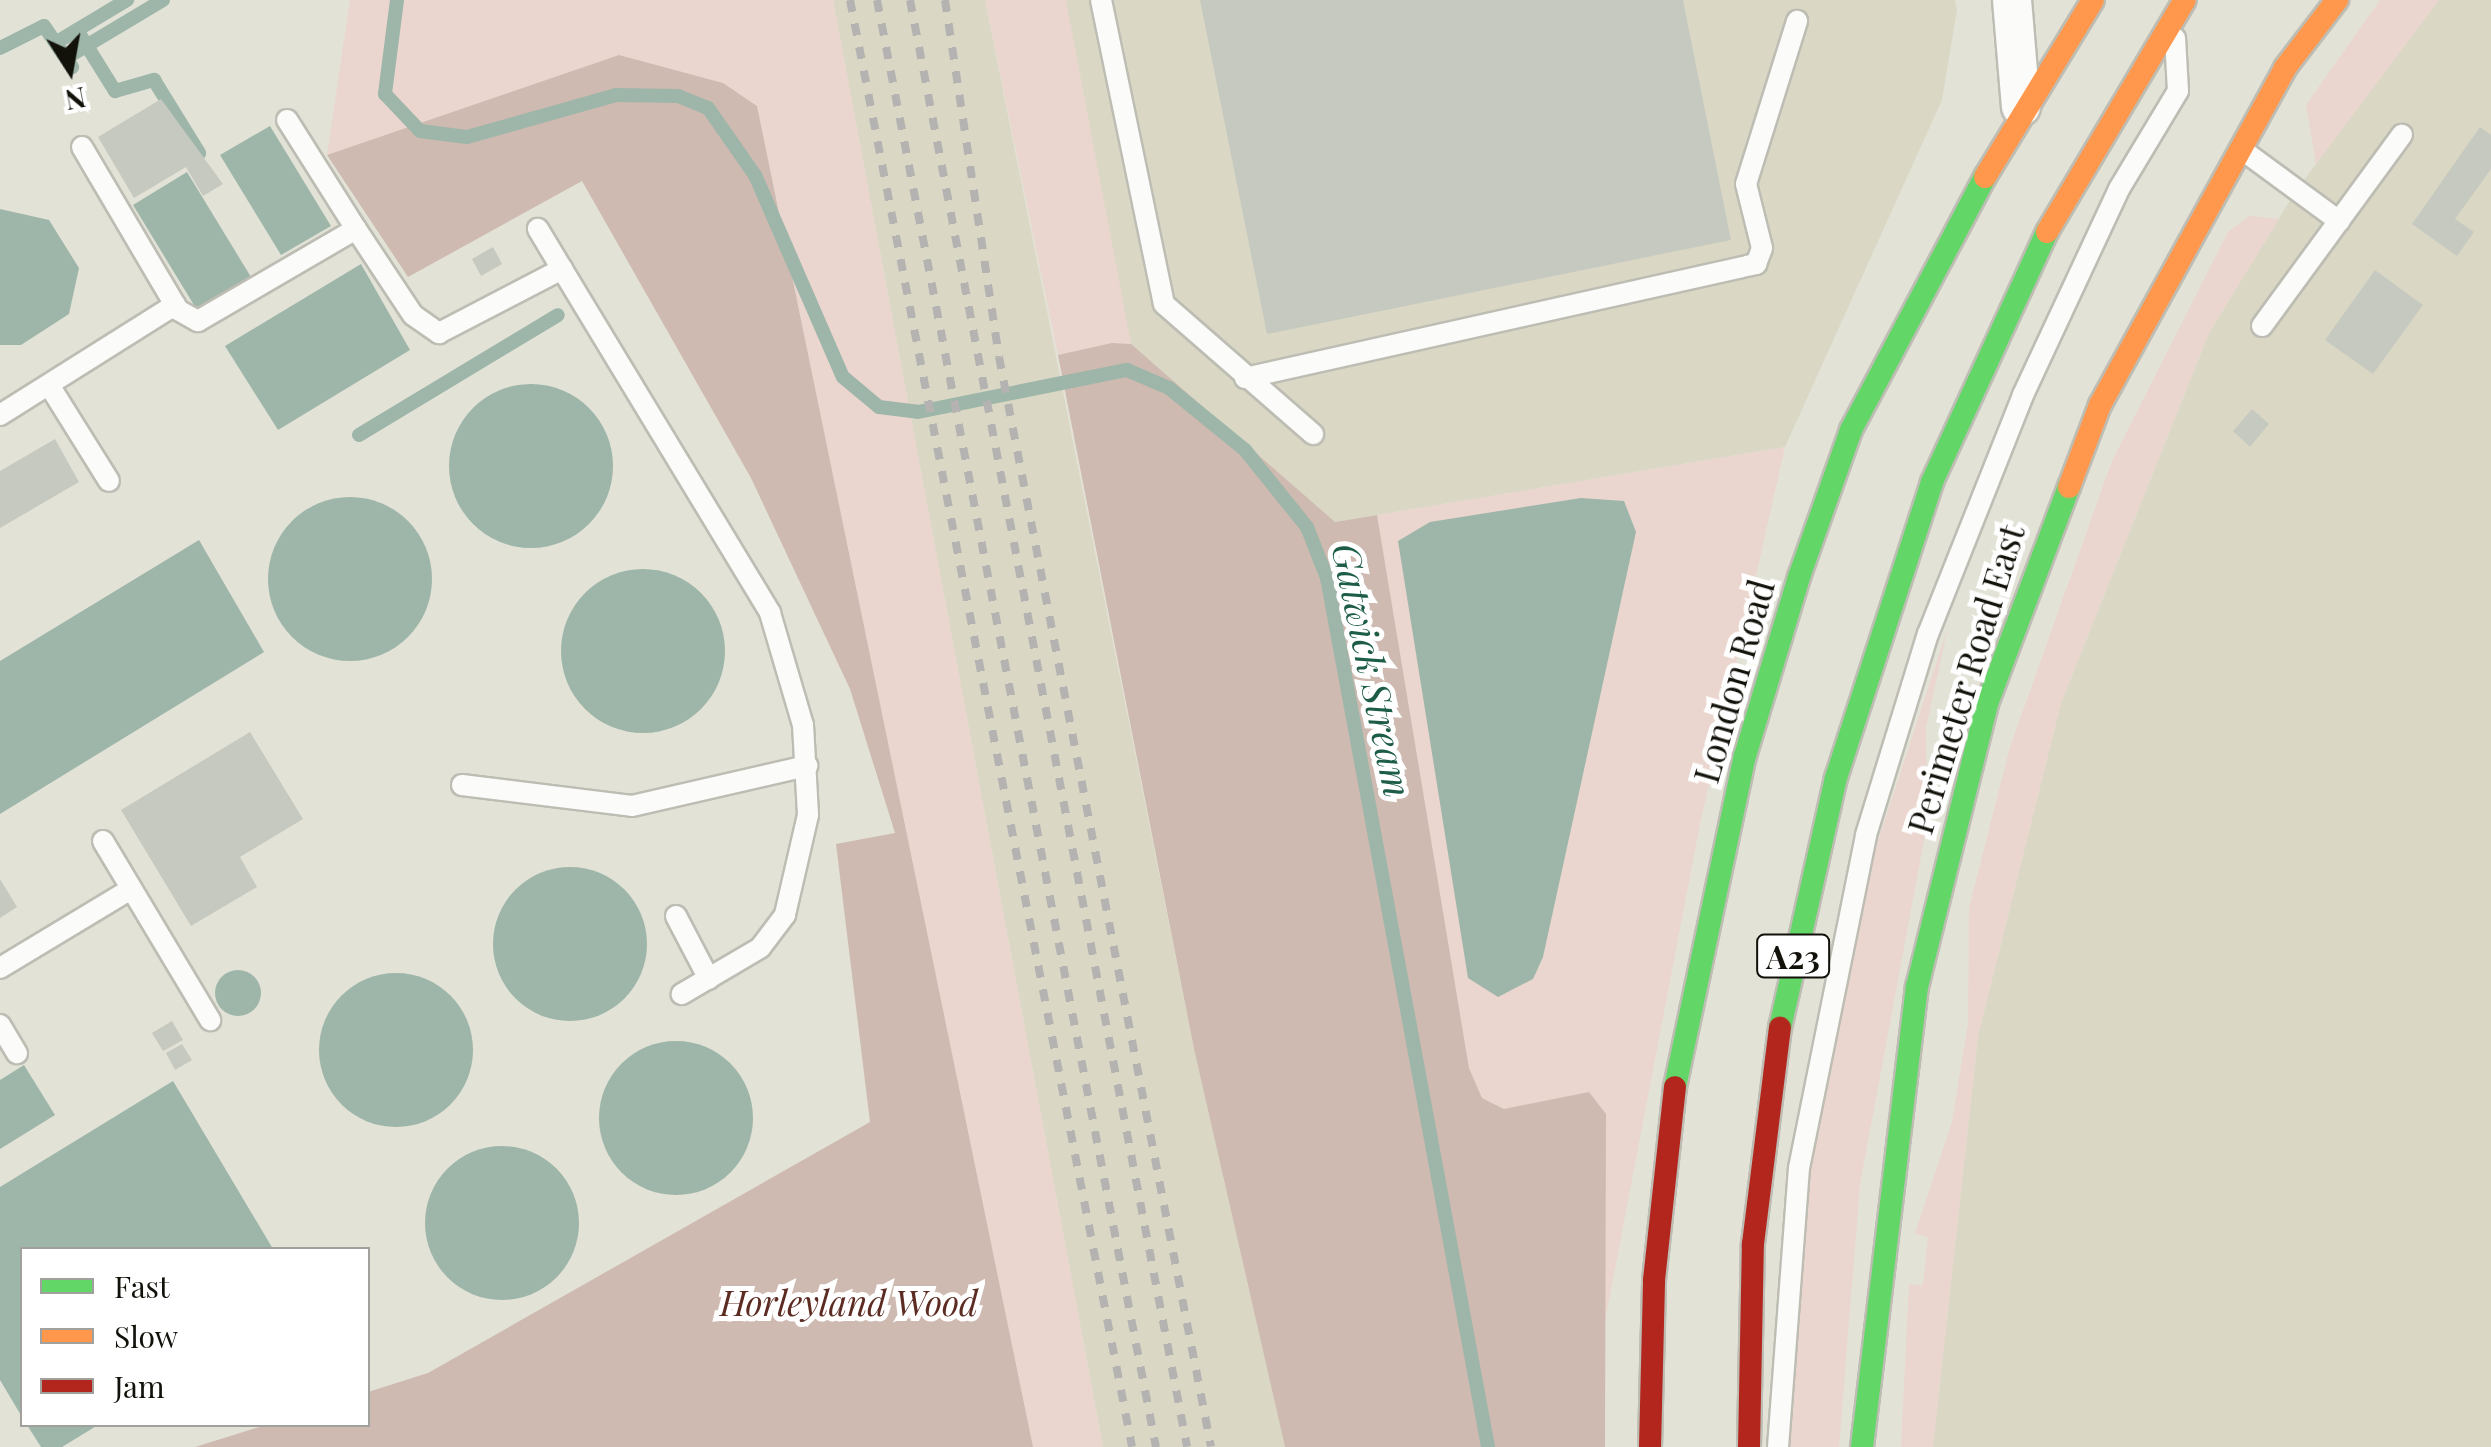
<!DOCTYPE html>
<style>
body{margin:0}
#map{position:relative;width:2491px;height:1447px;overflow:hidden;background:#e3e2d7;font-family:"Playfair Display",serif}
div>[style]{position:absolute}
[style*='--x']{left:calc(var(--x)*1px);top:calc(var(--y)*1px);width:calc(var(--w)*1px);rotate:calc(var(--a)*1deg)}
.built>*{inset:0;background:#dad8c5}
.green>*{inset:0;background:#ead6ce}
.forest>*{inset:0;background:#cebab0}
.water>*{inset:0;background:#9eb6a9}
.round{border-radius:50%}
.stream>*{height:14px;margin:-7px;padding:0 7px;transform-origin:7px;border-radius:7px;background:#9eb6a9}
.building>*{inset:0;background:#c6c9bf}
.roads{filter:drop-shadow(2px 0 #bebdb4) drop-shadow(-2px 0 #bebdb4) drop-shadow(0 2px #bebdb4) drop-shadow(0 -2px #bebdb4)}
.lane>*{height:20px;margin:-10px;padding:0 10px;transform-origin:10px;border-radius:10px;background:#fbfbf9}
.street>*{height:38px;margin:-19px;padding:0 19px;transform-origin:19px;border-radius:19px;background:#fbfbf9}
.fast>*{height:22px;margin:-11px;padding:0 11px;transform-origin:11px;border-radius:11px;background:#63d668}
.slow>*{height:22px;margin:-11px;padding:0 11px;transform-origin:11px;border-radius:11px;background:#ff974d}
.jam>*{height:22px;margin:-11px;padding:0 11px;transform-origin:11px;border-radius:11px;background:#b3261e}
.rail>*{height:8px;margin-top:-4px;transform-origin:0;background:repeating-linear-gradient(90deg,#b4b3b1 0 12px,transparent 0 24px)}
span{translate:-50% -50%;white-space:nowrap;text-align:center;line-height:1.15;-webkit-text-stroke:10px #fff;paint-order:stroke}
.shield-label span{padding:2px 8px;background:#fff;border:2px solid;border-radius:8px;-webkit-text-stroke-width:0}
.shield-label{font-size:32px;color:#12110a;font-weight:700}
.street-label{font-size:35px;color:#12110a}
.park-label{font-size:35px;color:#5c2b22;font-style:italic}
.water-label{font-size:38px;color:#1d5d48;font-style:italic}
.legend{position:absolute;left:20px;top:1247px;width:350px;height:180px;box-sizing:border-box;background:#fff;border:2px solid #a0a09d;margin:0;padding:12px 18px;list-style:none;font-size:30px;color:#12110a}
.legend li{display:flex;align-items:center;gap:20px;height:50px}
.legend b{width:50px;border:2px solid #a0a09d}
.north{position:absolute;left:20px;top:20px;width:100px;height:100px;-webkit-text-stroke:8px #fff;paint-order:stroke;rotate:169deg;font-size:28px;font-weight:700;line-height:40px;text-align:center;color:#12110a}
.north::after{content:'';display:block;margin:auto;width:35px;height:45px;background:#12110a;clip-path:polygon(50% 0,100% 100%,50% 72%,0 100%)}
</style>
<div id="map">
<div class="built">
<div style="clip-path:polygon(833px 0,985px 0,1194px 1049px,1285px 1447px,1103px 1447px)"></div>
<div style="clip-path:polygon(1047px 0,1955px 0,1957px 10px,1942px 100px,1785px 447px,1335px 522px,1112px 343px)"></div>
<div style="clip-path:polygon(2439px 0,2491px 0,2491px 1447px,1933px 1447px,1978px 1036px,2061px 703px,2209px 333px,2295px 192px)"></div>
</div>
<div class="green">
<div style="clip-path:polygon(350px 0,833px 0,1103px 1447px,1033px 1447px,757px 106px,723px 83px,619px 55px,327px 155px)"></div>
<div style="clip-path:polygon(985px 0,1066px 0,1131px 344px,1058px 355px)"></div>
<div style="clip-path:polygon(2380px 0,2439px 0,2316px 164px,2306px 105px)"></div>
<div style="clip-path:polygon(2249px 216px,2279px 219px,2209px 333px,2061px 703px,1978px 1036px,1933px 1447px,1901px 1447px,1909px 1284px,1923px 1285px,1928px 1237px,1915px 1234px,1952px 1122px,1968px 1024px,1969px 908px,2010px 747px,2112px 461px,2228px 232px)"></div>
<div style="clip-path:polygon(1785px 447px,1700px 824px,1605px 1321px,1606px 1114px,1589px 1092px,1505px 1109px,1482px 1098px,1469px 1068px,1377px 515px)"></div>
<div style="clip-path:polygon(1948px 627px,1926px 727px,1927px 824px,1860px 1184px,1839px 1447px,1787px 1447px,1809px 1159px,1859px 900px)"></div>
</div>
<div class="forest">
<div style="clip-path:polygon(619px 55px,723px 83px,757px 106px,1033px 1447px,195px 1447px,266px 1425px,368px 1424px,368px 1392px,428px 1373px,870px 1122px,836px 844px,895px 833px,850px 689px,751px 478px,582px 181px,408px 277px,327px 155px)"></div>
<div style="clip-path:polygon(1112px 343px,1131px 344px,1335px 522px,1377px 515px,1469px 1068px,1482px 1098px,1504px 1109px,1589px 1092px,1606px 1114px,1605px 1447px,1285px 1447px,1194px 1049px,1058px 355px)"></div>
</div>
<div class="water">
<div style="clip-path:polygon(270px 126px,331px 226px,281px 255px,220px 155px)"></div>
<div style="clip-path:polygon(187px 172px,251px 277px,197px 310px,133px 205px)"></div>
<div style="clip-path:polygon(0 209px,49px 220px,79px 268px,69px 314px,21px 345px,0 345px)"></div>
<div style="clip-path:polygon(361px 264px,410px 350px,278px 430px,225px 346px)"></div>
<div class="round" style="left:449px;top:384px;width:164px;height:164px"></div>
<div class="round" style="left:268px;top:497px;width:164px;height:164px"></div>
<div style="clip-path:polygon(1581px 498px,1624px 501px,1636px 532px,1543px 957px,1533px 979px,1498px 997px,1468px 978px,1398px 541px,1430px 522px)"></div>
<div style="clip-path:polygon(199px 540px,264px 652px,0 814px,0 661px)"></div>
<div class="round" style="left:561px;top:569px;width:164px;height:164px"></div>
<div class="round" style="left:493px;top:867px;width:154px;height:154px"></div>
<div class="round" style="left:215px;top:970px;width:46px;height:46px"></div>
<div class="round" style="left:319px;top:973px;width:154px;height:154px"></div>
<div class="round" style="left:599px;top:1041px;width:154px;height:154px"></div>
<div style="clip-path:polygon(24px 1065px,55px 1115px,0 1149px,0 1080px)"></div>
<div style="clip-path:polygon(173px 1081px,273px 1249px,22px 1250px,22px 1417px,0 1380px,0 1187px)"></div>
<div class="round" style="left:425px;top:1146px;width:154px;height:154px"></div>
<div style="clip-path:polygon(27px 1425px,98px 1425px,62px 1447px,41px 1447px)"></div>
</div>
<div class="stream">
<div style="--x:397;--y:0;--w:95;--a:97.3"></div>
<div style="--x:385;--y:94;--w:51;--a:46.6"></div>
<div style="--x:420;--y:131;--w:47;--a:7.3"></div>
<div style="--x:467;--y:137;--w:155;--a:-15.7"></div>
<div style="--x:616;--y:95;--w:62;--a:0.9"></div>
<div style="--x:678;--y:96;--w:32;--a:22"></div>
<div style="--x:708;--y:108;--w:82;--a:55"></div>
<div style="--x:755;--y:175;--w:220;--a:66.5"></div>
<div style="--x:843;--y:377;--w:47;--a:39.8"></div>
<div style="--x:879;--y:407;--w:39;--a:7"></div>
<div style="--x:918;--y:412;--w:213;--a:-11.4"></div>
<div style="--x:1127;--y:370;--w:46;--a:23.2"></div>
<div style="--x:1169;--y:388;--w:98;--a:39.2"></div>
<div style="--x:1245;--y:450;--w:99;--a:51.2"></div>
<div style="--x:1307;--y:527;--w:55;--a:68.6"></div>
<div style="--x:1327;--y:578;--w:884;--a:79.5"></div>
<div style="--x:77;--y:30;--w:72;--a:58.1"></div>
<div style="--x:115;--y:91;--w:41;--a:-15.8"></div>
<div style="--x:154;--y:80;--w:86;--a:58.3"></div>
<div style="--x:57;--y:42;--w:82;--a:-31"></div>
<div style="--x:0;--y:48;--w:49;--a:-26.6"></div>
<div style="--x:44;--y:26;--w:50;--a:55.7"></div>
<div style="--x:66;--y:58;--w:113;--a:-30.9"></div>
<div style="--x:359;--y:435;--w:232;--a:-31.1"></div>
</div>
<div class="building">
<div style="clip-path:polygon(1200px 0,1683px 0,1731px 240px,1267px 334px)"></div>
<div style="clip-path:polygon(161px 99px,223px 184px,203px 196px,186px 167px,134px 198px,98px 137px)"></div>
<div style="clip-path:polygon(2480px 127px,2491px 135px,2491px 169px,2455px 219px,2474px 232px,2457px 256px,2412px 224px)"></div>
<div style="clip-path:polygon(493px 247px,502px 264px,481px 276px,472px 259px)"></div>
<div style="clip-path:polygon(2375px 270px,2423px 305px,2373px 374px,2325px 340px)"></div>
<div style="clip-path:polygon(2252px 409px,2269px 424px,2250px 447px,2233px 431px)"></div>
<div style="clip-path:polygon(55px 439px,79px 482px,0 528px,0 471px)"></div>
<div style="clip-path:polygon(250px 732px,303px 819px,240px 857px,257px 887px,191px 926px,121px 810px)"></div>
<div style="clip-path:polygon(0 879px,17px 907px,0 918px)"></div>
<div style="clip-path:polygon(172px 1021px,183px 1040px,163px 1051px,152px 1033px)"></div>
<div style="clip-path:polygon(182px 1044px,192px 1060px,175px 1070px,166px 1053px)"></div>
</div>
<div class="roads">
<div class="lane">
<div style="--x:1101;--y:0;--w:310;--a:78.3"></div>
<div style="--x:1164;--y:304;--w:198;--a:41.1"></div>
<div style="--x:82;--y:147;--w:189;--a:59.5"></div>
<div style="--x:178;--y:310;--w:23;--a:29"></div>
<div style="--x:198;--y:321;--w:183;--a:-30.2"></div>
<div style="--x:356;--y:229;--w:129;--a:-122.3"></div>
<div style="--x:2241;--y:149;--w:122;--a:36.3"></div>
<div style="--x:356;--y:229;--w:103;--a:56.5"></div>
<div style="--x:413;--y:315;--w:32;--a:35"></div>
<div style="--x:439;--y:333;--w:139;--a:-27.5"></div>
<div style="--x:562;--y:269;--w:47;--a:-121"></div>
<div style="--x:562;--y:269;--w:402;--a:58.8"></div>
<div style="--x:770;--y:613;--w:117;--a:73.6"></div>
<div style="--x:803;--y:725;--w:90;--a:86.8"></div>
<div style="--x:808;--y:815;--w:103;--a:103"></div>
<div style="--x:785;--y:915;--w:41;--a:127.1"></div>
<div style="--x:760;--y:948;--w:91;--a:149.5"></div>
<div style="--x:2262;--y:326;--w:237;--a:-53.8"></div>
<div style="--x:1245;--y:378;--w:524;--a:-12.58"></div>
<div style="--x:1756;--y:264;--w:17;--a:-69"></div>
<div style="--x:1762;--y:248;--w:66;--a:-104"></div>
<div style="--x:1746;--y:184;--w:171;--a:-72.6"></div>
<div style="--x:49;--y:385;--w:113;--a:58"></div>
<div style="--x:0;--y:415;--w:207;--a:-32.2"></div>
<div style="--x:462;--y:785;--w:171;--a:7"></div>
<div style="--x:632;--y:806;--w:180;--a:-12.9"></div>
<div style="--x:103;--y:841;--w:209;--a:59.1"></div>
<div style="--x:676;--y:916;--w:71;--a:62.4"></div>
<div style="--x:0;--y:968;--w:153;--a:-31.1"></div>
<div style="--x:0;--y:1025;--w:33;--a:59"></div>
<div style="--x:1778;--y:1447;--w:280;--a:-85.7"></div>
<div style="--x:1799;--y:1168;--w:340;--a:-78.6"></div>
<div style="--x:1866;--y:835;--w:210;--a:-72.9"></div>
<div style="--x:1928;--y:634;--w:257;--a:-68.3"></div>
<div style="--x:2023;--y:395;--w:227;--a:-65"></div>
<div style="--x:2119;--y:189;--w:114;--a:-59"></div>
<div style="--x:2178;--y:91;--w:53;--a:-93.2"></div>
</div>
<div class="street">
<div style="--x:2012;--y:0;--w:107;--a:85.2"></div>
</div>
<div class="fast">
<div style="--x:1780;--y:1028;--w:256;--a:-77.4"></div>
<div style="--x:1836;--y:778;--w:311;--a:-72"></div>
<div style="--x:1932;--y:482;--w:275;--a:-65.3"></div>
<div style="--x:1675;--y:1087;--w:338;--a:-78.1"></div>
<div style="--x:1745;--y:756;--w:187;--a:-73.2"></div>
<div style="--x:1799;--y:577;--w:156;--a:-70.5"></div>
<div style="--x:1851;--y:430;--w:286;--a:-62.1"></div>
<div style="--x:1862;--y:1447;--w:463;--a:-83.2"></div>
<div style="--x:1917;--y:987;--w:295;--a:-76.1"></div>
<div style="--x:1988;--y:701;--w:229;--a:-69.3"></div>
</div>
<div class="slow">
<div style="--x:1985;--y:177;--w:207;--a:-58.6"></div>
<div style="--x:2047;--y:232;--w:270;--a:-59.3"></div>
<div style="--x:2069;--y:487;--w:88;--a:-69.3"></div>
<div style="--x:2100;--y:405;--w:384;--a:-61.2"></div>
<div style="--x:2285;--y:68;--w:86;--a:-52.6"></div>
</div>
<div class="jam">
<div style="--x:1650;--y:1447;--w:167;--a:-88.6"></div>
<div style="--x:1654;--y:1280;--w:194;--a:-83.8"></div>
<div style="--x:1749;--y:1447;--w:203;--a:-88.9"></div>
<div style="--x:1753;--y:1244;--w:218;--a:-82.9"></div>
</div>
</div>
<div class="rail">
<div style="--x:850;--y:0;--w:1474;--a:78.97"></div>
<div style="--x:877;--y:0;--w:1474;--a:79.09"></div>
<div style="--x:910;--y:0;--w:1473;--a:79.16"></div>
<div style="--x:945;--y:0;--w:361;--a:81.4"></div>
<div style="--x:999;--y:357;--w:1110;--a:78.99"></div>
</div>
<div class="shield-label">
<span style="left:1793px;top:956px">A23</span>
</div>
<div class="street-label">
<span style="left:1965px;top:679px;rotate:-73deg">Perimeter Road East</span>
<span style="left:1733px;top:681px;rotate:-74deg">London Road</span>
</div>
<div class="park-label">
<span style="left:849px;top:1302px">Horleyland Wood</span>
</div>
<div class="water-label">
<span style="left:1373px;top:670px;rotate:78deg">Gatwick Stream</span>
</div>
<ul class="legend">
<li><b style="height:12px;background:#63d668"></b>Fast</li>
<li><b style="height:12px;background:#ff974d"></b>Slow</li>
<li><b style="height:12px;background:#b3261e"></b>Jam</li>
</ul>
<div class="north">N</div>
</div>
